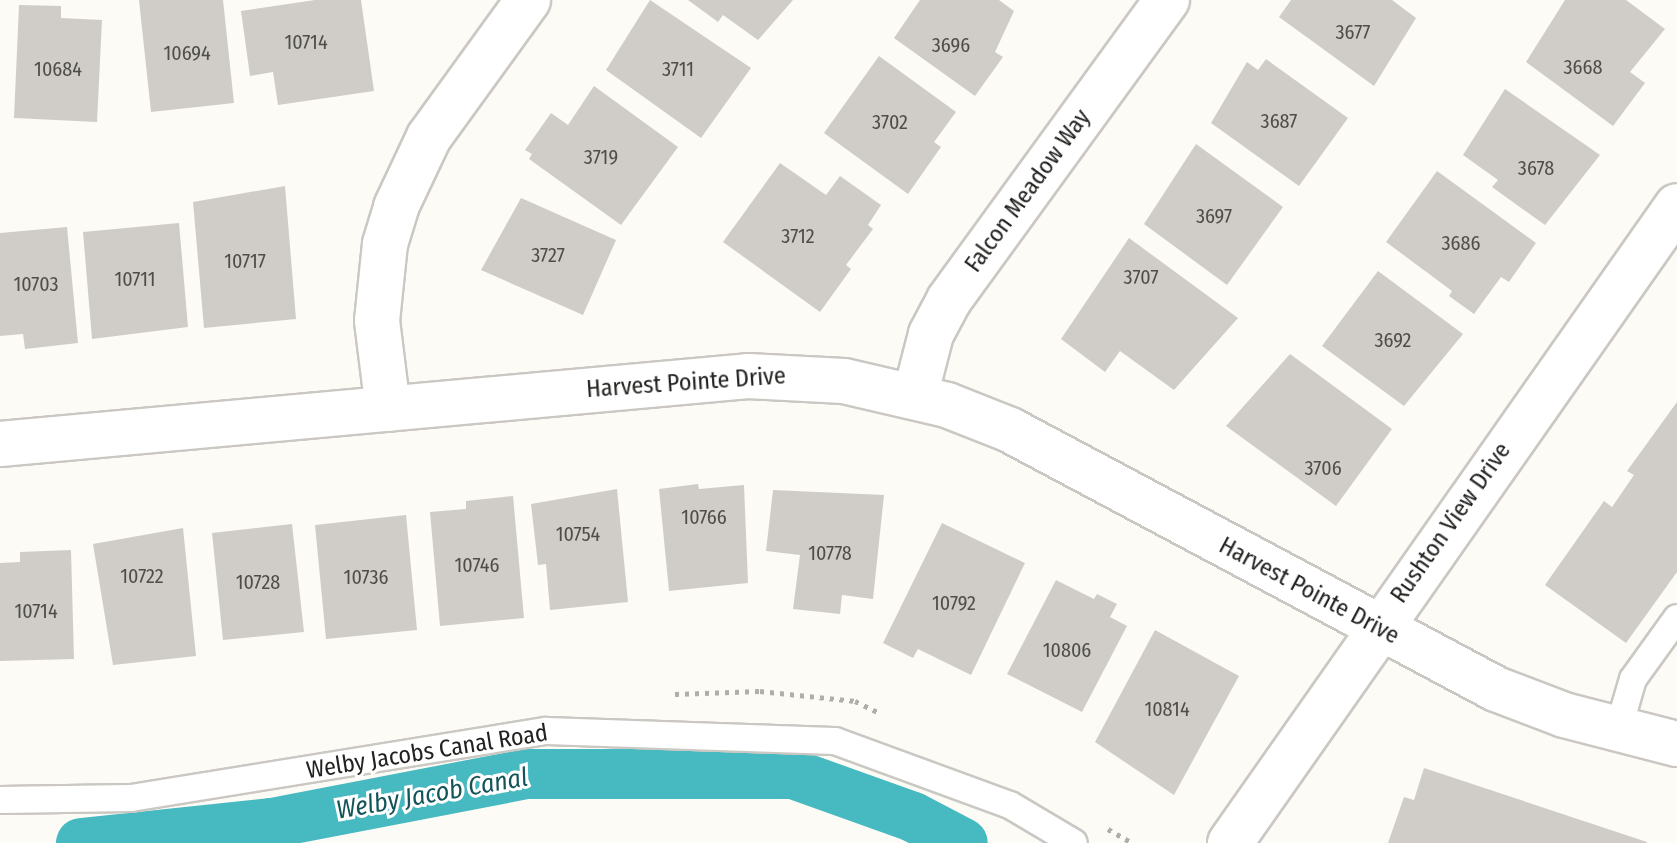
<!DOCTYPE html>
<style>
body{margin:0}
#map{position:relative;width:1677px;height:843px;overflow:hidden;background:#fdfbf5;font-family:"Fira Sans Condensed",sans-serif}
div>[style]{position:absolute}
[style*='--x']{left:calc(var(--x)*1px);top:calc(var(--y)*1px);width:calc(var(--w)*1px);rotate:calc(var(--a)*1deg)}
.canal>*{height:50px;margin:-25px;padding:0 25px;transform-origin:25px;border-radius:25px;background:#47b9c1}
.building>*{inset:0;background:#d0cdc8}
.path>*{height:5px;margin-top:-2.5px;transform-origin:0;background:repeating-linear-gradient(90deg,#b0aeaa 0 4px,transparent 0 10px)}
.roads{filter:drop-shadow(2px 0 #cbc8c3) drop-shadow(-2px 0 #cbc8c3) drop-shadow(0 2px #cbc8c3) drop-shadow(0 -2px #cbc8c3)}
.lane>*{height:26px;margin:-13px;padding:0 13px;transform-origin:13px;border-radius:13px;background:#fff}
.street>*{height:44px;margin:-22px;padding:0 22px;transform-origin:22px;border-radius:22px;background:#fff}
span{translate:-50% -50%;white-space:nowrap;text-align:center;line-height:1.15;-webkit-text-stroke:6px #fff;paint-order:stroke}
.number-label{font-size:20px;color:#4e4d4a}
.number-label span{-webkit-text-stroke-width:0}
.street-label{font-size:24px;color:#232220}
.water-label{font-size:26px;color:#135458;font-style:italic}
</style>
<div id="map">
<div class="canal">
<div style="--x:81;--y:843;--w:192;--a:-6"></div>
<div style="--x:272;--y:823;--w:259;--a:-10.9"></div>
<div style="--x:526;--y:774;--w:267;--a:0"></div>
<div style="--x:793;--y:774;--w:127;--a:19.7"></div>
<div style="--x:913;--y:817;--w:56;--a:27.5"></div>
</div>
<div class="building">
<div style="clip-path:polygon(139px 0,223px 0,234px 103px,151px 112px)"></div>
<div style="clip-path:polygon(315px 0,361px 0,374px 91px,278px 105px,273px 72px,250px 76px,241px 11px)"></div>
<div style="clip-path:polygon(650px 0,751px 68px,701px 138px,606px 70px)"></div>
<div style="clip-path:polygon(688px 0,793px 0,758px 40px,723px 15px,718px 22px)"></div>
<div style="clip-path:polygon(920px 0,999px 0,1014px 11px,995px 52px,1003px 57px,975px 96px,894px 38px)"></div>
<div style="clip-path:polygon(1291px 0,1392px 0,1416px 18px,1374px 86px,1279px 17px)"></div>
<div style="clip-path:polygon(1565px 0,1626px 0,1665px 29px,1630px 72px,1645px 83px,1613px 126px,1526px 62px)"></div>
<div style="clip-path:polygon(19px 5px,61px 6px,61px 18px,102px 20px,97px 122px,14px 118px)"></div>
<div style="clip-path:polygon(879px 56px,956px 112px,934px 142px,941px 147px,908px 194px,824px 133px)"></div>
<div style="clip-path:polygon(1266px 59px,1348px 118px,1299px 186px,1211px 123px,1247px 62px,1258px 70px)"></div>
<div style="clip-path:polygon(594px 86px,678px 147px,621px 225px,529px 159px,532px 154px,525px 150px,551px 113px,568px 125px)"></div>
<div style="clip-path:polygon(1505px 89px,1600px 155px,1545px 225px,1492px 187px,1498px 180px,1463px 155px)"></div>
<div style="clip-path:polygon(1196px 144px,1283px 207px,1227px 285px,1144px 224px)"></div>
<div style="clip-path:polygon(780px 163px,826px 195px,840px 176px,881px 205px,868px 225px,873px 229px,846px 265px,851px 269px,820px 312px,723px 242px)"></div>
<div style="clip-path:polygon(1437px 171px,1536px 243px,1509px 282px,1501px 277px,1474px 314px,1449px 296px,1452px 291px,1386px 242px)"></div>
<div style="clip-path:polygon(285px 186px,296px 319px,204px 328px,193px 202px)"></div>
<div style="clip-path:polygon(521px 198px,616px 240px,583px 315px,481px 270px)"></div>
<div style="clip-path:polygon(179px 223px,188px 327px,92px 339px,83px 232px)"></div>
<div style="clip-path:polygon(67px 227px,78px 343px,25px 349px,23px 334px,0 336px,0 233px)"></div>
<div style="clip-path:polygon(1129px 238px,1238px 318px,1174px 390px,1120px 351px,1105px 372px,1061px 339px)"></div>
<div style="clip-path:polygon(1378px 271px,1463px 334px,1404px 406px,1322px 346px)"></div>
<div style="clip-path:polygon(1290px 354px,1392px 429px,1336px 506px,1226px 426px)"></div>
<div style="clip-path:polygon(1677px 402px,1677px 572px,1626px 643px,1545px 585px,1604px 501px,1612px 507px,1634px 475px,1627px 471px)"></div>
<div style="clip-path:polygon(698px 484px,699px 489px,744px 485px,748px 583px,669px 591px,659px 489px)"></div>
<div style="clip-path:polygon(617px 489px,628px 602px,550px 610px,546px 564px,538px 565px,531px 504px)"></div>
<div style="clip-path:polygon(773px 490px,884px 495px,873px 599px,842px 595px,840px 614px,793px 609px,800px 555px,766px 551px)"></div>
<div style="clip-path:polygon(513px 496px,524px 618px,440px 626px,430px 512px,466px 509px,466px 501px)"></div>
<div style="clip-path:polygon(406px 515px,417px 630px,326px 639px,315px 525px)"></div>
<div style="clip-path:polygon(942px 523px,1025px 563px,971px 675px,918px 649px,913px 658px,883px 643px)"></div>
<div style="clip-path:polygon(292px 524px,304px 632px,223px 640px,212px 533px)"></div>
<div style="clip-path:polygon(183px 528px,196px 656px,113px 665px,93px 544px)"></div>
<div style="clip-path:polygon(71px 550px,74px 659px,0 661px,0 563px,20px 562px,20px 552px)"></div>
<div style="clip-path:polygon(1056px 580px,1094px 599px,1097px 594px,1117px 604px,1110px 617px,1127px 626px,1082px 712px,1007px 674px)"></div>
<div style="clip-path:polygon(1155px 630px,1239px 676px,1174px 795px,1095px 742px)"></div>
<div style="clip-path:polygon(1424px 768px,1647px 842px,1647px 843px,1388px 843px,1404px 797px,1414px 800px)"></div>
</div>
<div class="path">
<div style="--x:675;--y:694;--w:85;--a:-2"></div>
<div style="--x:760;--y:691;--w:96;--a:6"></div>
<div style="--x:855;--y:701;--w:30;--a:26"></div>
<div style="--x:1108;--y:829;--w:28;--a:30"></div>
</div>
<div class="roads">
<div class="lane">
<div style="--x:1618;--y:730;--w:53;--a:-73.6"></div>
<div style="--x:1633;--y:679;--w:75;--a:-54.2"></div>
<div style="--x:0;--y:800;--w:131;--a:-0.9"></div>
<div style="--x:131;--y:798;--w:420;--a:-9.2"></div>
<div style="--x:546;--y:731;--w:289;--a:2"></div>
<div style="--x:835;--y:741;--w:186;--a:20.1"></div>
<div style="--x:1010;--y:805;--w:74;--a:30.7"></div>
</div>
<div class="street">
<div style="--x:915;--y:396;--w:64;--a:-75.5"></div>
<div style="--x:931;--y:334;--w:38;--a:-62"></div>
<div style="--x:949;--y:300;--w:371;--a:-54"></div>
<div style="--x:388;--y:409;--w:89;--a:-97.1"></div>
<div style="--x:377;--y:321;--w:77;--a:-84.1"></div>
<div style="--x:385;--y:244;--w:39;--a:-73"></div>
<div style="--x:396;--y:207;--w:77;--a:-64.8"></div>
<div style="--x:429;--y:137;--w:169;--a:-54.1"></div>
<div style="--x:0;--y:444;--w:751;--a:-5.19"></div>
<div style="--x:748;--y:376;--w:96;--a:3"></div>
<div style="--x:844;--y:381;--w:106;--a:13.1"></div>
<div style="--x:947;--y:405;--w:68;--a:21.6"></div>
<div style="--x:1010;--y:430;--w:551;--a:28.05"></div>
<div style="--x:1496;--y:689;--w:73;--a:20.9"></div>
<div style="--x:1564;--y:715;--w:117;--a:14.4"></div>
<div style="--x:1230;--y:843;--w:778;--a:-54.94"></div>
</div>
</div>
<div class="number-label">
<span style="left:1353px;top:32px">3677</span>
<span style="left:306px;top:42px">10714</span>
<span style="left:951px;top:45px">3696</span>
<span style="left:187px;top:53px">10694</span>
<span style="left:1583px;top:67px">3668</span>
<span style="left:58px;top:69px">10684</span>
<span style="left:678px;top:69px">3711</span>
<span style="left:1279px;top:121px">3687</span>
<span style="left:890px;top:122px">3702</span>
<span style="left:601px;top:157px">3719</span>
<span style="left:1536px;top:168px">3678</span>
<span style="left:1214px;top:216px">3697</span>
<span style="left:798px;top:236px">3712</span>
<span style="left:1461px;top:243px">3686</span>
<span style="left:548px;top:255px">3727</span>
<span style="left:245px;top:261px">10717</span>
<span style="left:1141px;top:277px">3707</span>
<span style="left:135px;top:279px">10711</span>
<span style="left:36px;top:284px">10703</span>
<span style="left:1393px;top:340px">3692</span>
<span style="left:1323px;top:468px">3706</span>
<span style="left:704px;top:517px">10766</span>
<span style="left:578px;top:534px">10754</span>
<span style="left:830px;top:553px">10778</span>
<span style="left:477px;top:565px">10746</span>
<span style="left:142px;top:576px">10722</span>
<span style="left:366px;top:577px">10736</span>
<span style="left:258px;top:582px">10728</span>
<span style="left:954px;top:603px">10792</span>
<span style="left:36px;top:611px">10714</span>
<span style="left:1067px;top:650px">10806</span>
<span style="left:1167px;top:709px">10814</span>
</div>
<div class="street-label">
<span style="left:1028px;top:191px;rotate:-54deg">Falcon Meadow Way</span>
<span style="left:686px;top:383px;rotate:-4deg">Harvest Pointe Drive</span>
<span style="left:1451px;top:523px;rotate:-55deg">Rushton View Drive</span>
<span style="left:1309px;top:591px;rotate:28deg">Harvest Pointe Drive</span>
<span style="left:427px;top:752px;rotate:-9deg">Welby Jacobs Canal Road</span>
</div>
<div class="water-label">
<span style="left:432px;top:794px;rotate:-10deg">Welby Jacob Canal</span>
</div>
</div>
